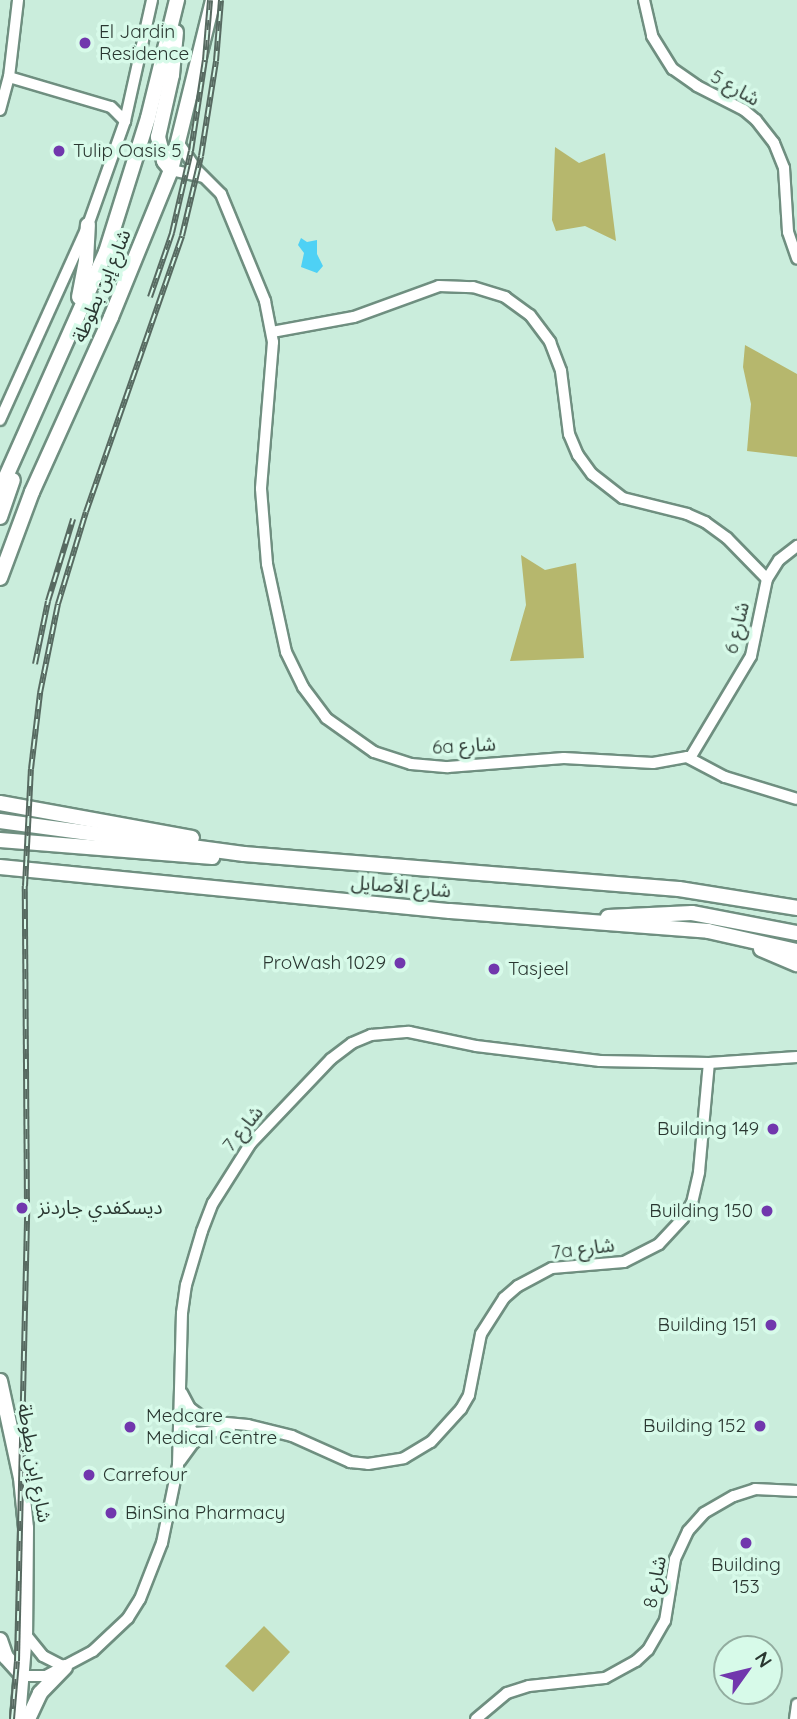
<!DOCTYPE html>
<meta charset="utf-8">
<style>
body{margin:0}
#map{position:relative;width:797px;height:1719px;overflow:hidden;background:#caeddc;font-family:Quicksand,"Noto Sans Arabic",sans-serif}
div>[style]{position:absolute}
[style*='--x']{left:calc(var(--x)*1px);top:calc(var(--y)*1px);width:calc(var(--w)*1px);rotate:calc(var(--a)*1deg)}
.green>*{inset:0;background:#b6b76d}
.water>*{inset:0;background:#4ed1f5}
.roads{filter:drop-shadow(2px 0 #6f8f80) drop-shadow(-2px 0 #6f8f80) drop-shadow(0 2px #6f8f80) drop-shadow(0 -2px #6f8f80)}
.street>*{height:10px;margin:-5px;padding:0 5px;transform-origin:5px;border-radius:5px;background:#fff}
.secondary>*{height:14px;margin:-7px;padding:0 7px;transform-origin:7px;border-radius:7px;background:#fff}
.rail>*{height:6px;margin-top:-3px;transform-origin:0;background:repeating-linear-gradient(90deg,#d7fae9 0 10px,#576a61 0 20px);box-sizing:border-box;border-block:2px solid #576a61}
.dots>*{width:19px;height:19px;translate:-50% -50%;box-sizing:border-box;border:4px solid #d7fae9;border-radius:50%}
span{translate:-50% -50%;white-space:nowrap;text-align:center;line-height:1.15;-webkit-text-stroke:7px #d7fae9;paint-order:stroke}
.poi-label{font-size:19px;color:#2a3731}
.left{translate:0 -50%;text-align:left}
.right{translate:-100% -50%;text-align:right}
.street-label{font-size:19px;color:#2a3731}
.north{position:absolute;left:713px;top:1635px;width:70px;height:70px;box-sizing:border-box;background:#d7fae9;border:2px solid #92ac9f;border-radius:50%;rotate:56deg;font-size:19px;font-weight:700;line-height:28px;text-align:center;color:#2a3731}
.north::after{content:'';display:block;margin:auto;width:24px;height:32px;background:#7137ad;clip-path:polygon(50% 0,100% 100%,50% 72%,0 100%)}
</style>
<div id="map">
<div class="green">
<div style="clip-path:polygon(555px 147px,579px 163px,605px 153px,616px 241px,585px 226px,556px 231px,552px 220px)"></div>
<div style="clip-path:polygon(745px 345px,797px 374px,797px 457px,747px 451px,751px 404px,743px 367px)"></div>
<div style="clip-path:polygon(521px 555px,545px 570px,576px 563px,584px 658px,510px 661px,526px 605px)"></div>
<div style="clip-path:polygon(264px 1626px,290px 1652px,253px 1692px,225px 1666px)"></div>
</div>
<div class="water">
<div style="clip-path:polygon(301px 238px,307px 242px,317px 240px,317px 254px,323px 266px,317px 273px,301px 267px,304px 253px,298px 245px)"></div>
</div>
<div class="roads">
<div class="street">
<div style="--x:644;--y:0;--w:37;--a:77"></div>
<div style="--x:652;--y:36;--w:39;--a:58"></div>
<div style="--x:673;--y:69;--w:29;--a:35"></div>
<div style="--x:697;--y:86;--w:53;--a:27.1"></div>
<div style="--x:744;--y:110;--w:16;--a:40"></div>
<div style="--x:756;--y:120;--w:29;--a:52"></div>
<div style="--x:774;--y:143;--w:27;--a:68"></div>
<div style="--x:784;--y:168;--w:64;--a:86.4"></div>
<div style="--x:788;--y:232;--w:28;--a:71"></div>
<div style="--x:9;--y:77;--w:106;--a:16.4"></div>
<div style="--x:111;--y:107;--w:20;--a:45"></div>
<div style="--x:0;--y:110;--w:34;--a:-75"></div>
<div style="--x:9;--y:77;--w:78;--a:-83.3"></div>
<div style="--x:178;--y:142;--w:34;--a:56"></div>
<div style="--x:197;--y:170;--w:34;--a:45"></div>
<div style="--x:221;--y:194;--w:116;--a:67.6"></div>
<div style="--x:265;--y:301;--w:42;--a:79"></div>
<div style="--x:273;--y:342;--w:147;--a:94.7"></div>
<div style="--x:261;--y:489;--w:75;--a:85.4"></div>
<div style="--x:267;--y:564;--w:90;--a:77.8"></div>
<div style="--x:286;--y:652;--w:39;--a:64"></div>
<div style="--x:303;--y:687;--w:39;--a:53"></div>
<div style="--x:326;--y:718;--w:59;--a:35.3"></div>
<div style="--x:374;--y:752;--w:39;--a:18"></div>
<div style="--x:411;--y:764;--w:37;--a:5"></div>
<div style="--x:448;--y:767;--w:116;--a:-4.4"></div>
<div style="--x:564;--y:758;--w:89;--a:3.2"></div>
<div style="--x:653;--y:763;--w:35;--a:-10"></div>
<div style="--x:687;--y:757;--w:43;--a:27.8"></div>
<div style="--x:725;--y:777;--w:75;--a:17"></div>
<div style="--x:171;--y:170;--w:33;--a:12"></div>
<div style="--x:272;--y:332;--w:83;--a:-10.4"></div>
<div style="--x:354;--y:317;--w:90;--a:-20"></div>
<div style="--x:439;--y:286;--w:34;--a:2"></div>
<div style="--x:473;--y:287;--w:34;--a:17"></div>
<div style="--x:505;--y:297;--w:31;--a:36"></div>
<div style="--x:530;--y:315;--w:34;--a:53"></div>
<div style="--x:550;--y:342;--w:31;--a:69"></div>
<div style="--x:561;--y:371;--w:64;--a:82.8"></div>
<div style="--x:569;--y:434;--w:23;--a:67"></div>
<div style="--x:578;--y:455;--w:24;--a:54"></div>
<div style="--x:592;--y:474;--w:39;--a:38"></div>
<div style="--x:623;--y:498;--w:66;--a:14"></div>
<div style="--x:687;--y:514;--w:20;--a:24"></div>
<div style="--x:705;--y:522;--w:27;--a:36"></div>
<div style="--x:727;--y:538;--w:57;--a:45.7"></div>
<div style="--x:0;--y:420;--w:214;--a:-65.7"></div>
<div style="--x:88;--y:225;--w:110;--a:-70.4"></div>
<div style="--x:125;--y:121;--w:124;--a:-77.4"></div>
<div style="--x:690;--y:758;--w:119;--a:-59.1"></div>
<div style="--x:751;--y:656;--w:79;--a:-78.3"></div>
<div style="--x:767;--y:579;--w:22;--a:-58"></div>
<div style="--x:779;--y:560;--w:23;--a:-38"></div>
<div style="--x:182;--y:1393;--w:17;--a:62"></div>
<div style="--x:190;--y:1408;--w:20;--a:37"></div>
<div style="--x:183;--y:1423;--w:16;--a:40"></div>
<div style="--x:195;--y:1433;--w:35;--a:-5"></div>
<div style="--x:181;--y:1433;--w:19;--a:-43"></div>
<div style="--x:195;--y:1420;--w:53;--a:5.4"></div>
<div style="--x:248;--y:1425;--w:45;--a:14"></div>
<div style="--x:292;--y:1436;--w:64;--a:24.1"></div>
<div style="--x:350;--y:1462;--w:18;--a:6"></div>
<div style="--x:368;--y:1464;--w:36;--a:-9"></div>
<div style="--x:404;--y:1458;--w:31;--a:-31"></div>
<div style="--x:431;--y:1442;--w:45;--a:-47.7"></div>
<div style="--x:461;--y:1409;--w:16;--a:-60"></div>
<div style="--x:469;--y:1395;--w:62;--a:-78.9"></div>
<div style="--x:481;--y:1334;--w:43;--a:-57.4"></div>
<div style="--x:504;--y:1298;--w:18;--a:-41"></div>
<div style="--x:518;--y:1286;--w:38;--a:-28"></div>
<div style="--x:552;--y:1268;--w:72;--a:-4.8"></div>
<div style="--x:624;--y:1262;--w:39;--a:-27"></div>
<div style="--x:659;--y:1244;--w:35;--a:-47"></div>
<div style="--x:683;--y:1218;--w:17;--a:-59"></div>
<div style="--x:692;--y:1203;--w:32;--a:-77"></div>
<div style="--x:699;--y:1172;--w:109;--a:-84.8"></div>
<div style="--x:180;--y:1461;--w:22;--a:-54"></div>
<div style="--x:193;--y:1443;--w:14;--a:-34"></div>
<div style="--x:26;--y:1635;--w:27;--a:51"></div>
<div style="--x:43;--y:1656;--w:25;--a:27"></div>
<div style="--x:23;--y:1676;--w:23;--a:0"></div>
<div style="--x:46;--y:1676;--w:53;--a:-28"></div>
<div style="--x:93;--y:1651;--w:48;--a:-43.3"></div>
<div style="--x:128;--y:1618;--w:22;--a:-58"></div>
<div style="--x:140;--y:1599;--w:60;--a:-68.6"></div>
<div style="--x:162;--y:1543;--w:80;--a:-78.4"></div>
<div style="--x:178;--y:1465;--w:152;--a:-88.5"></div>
<div style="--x:182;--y:1313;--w:28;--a:-82"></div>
<div style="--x:186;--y:1285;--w:56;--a:-73.5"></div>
<div style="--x:202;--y:1231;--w:30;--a:-69"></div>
<div style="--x:213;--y:1203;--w:71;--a:-57.7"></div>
<div style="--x:251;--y:1143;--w:116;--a:-46.4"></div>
<div style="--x:331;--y:1059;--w:26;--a:-37"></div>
<div style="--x:352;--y:1043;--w:21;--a:-23"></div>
<div style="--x:371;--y:1035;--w:38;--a:-5"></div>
<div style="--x:409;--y:1032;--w:68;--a:11.8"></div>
<div style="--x:476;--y:1046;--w:125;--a:6.9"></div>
<div style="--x:600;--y:1061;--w:109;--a:1.1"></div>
<div style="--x:709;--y:1063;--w:88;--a:-3.9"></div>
<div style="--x:476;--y:1719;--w:40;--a:-40"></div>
<div style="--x:507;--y:1693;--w:23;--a:-18"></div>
<div style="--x:529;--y:1686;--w:76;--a:-6"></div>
<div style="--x:605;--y:1678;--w:35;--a:-29"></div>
<div style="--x:636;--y:1661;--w:16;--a:-43"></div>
<div style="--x:648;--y:1650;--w:34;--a:-60"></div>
<div style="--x:665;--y:1621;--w:63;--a:-80.8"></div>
<div style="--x:675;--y:1559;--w:31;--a:-65"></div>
<div style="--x:688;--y:1531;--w:24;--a:-48"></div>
<div style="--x:704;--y:1513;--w:34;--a:-30"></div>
<div style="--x:734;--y:1496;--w:22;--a:-18"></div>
<div style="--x:755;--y:1489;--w:42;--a:2.7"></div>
<div style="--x:795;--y:1719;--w:15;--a:-82"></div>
</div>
<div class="secondary">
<div style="--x:171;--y:170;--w:11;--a:-128"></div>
<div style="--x:164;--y:161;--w:25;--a:-104"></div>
<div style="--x:158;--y:137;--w:64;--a:-77.3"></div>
<div style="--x:172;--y:75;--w:43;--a:-84.7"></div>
<div style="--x:79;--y:297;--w:37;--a:-79"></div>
<div style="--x:86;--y:261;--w:36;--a:-87"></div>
<div style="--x:0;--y:490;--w:261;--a:-66"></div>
<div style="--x:106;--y:252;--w:140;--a:-72.6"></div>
<div style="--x:148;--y:118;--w:122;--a:-76.2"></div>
<div style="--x:0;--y:517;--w:39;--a:-71"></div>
<div style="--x:0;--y:578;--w:92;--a:-69.6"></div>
<div style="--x:32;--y:492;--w:192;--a:-65.7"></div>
<div style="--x:111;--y:317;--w:159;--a:-67.8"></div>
<div style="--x:171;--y:170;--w:175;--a:-76.1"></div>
<div style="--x:0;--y:803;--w:195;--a:10.3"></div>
<div style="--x:0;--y:821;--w:246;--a:7.7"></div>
<div style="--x:244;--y:854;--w:436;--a:4.6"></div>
<div style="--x:679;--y:889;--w:120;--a:9.1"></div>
<div style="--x:0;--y:840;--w:213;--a:4.6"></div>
<div style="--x:0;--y:867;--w:452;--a:5.6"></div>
<div style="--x:450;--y:911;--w:259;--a:4.4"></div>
<div style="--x:708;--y:931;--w:91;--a:12.7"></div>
<div style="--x:608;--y:917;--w:84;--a:-2.7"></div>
<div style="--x:692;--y:913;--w:107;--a:10.8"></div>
<div style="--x:761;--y:949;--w:39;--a:23"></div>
<div style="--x:0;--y:1381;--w:99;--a:77.8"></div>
<div style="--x:21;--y:1478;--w:50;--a:84.3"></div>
<div style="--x:26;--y:1528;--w:105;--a:90.5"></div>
<div style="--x:25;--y:1633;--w:86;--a:94.7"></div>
<div style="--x:0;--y:1640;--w:18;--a:71"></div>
<div style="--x:6;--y:1657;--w:25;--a:48"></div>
<div style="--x:28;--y:1719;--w:29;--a:-65"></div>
<div style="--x:40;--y:1693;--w:36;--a:-46"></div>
</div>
</div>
<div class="rail">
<div style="--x:150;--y:297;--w:68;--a:-71"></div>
<div style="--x:172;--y:233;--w:84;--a:-77"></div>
<div style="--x:191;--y:151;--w:92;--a:-81.3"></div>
<div style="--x:205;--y:60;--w:60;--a:-85.2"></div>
<div style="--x:35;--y:664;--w:64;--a:-78.3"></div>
<div style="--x:48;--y:601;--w:86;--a:-73"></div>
<div style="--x:12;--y:1719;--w:58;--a:-85.1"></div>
<div style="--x:17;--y:1661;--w:452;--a:-88.7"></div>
<div style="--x:27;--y:1209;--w:323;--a:-90.4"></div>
<div style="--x:25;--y:886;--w:117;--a:-87.1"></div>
<div style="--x:31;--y:769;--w:77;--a:-83.2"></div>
<div style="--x:40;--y:693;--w:91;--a:-78.6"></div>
<div style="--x:58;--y:604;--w:96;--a:-73.1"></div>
<div style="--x:86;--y:512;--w:292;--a:-70.8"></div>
<div style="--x:182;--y:236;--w:82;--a:-76.6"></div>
<div style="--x:201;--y:156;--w:96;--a:-81"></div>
<div style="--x:216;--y:61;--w:61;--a:-85.3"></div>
</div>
<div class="dots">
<div style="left:85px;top:43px;background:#7137ad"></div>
<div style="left:59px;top:151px;background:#7137ad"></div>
<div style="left:400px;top:963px;background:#7137ad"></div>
<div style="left:494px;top:969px;background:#7137ad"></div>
<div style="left:773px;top:1129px;background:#7137ad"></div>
<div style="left:22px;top:1208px;background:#7137ad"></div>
<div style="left:767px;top:1211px;background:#7137ad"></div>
<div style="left:771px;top:1325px;background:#7137ad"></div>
<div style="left:760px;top:1426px;background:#7137ad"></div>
<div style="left:130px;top:1427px;background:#7137ad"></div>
<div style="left:89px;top:1475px;background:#7137ad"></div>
<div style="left:111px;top:1513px;background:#7137ad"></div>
<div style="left:746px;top:1543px;background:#7137ad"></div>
</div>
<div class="poi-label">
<span class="left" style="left:99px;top:43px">El Jardin<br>Residence</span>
<span class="left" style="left:73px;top:151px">Tulip Oasis 5</span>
<span class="right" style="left:386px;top:963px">ProWash 1029</span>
<span class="left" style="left:508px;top:969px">Tasjeel</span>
<span class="right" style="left:759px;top:1129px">Building 149</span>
<span class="left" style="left:38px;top:1208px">ديسكفدي جاردنز</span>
<span class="right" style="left:753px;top:1211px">Building 150</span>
<span class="right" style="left:757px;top:1325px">Building 151</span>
<span class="left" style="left:146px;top:1427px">Medcare<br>Medical Centre</span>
<span class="right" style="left:746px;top:1426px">Building 152</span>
<span class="left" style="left:103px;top:1475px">Carrefour</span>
<span class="left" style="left:125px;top:1513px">BinSina Pharmacy</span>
<span style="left:746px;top:1576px">Building<br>153</span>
</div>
<div class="street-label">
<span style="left:735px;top:88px;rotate:30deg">شارع 5</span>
<span style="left:102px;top:286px;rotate:-67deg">شارع إبن بطوطة</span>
<span style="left:737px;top:628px;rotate:-76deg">شارع 6</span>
<span style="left:464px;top:746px;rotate:-3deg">6a شارع</span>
<span style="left:401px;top:887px;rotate:5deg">شارع الأصايل</span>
<span style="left:243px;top:1129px;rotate:-51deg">شارع 7</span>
<span style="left:583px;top:1249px;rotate:-7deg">7a شارع</span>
<span style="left:34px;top:1463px;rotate:80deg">شارع إبن بطوطة</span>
<span style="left:655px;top:1582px;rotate:-79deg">شارع 8</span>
</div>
<div class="north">N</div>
</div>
